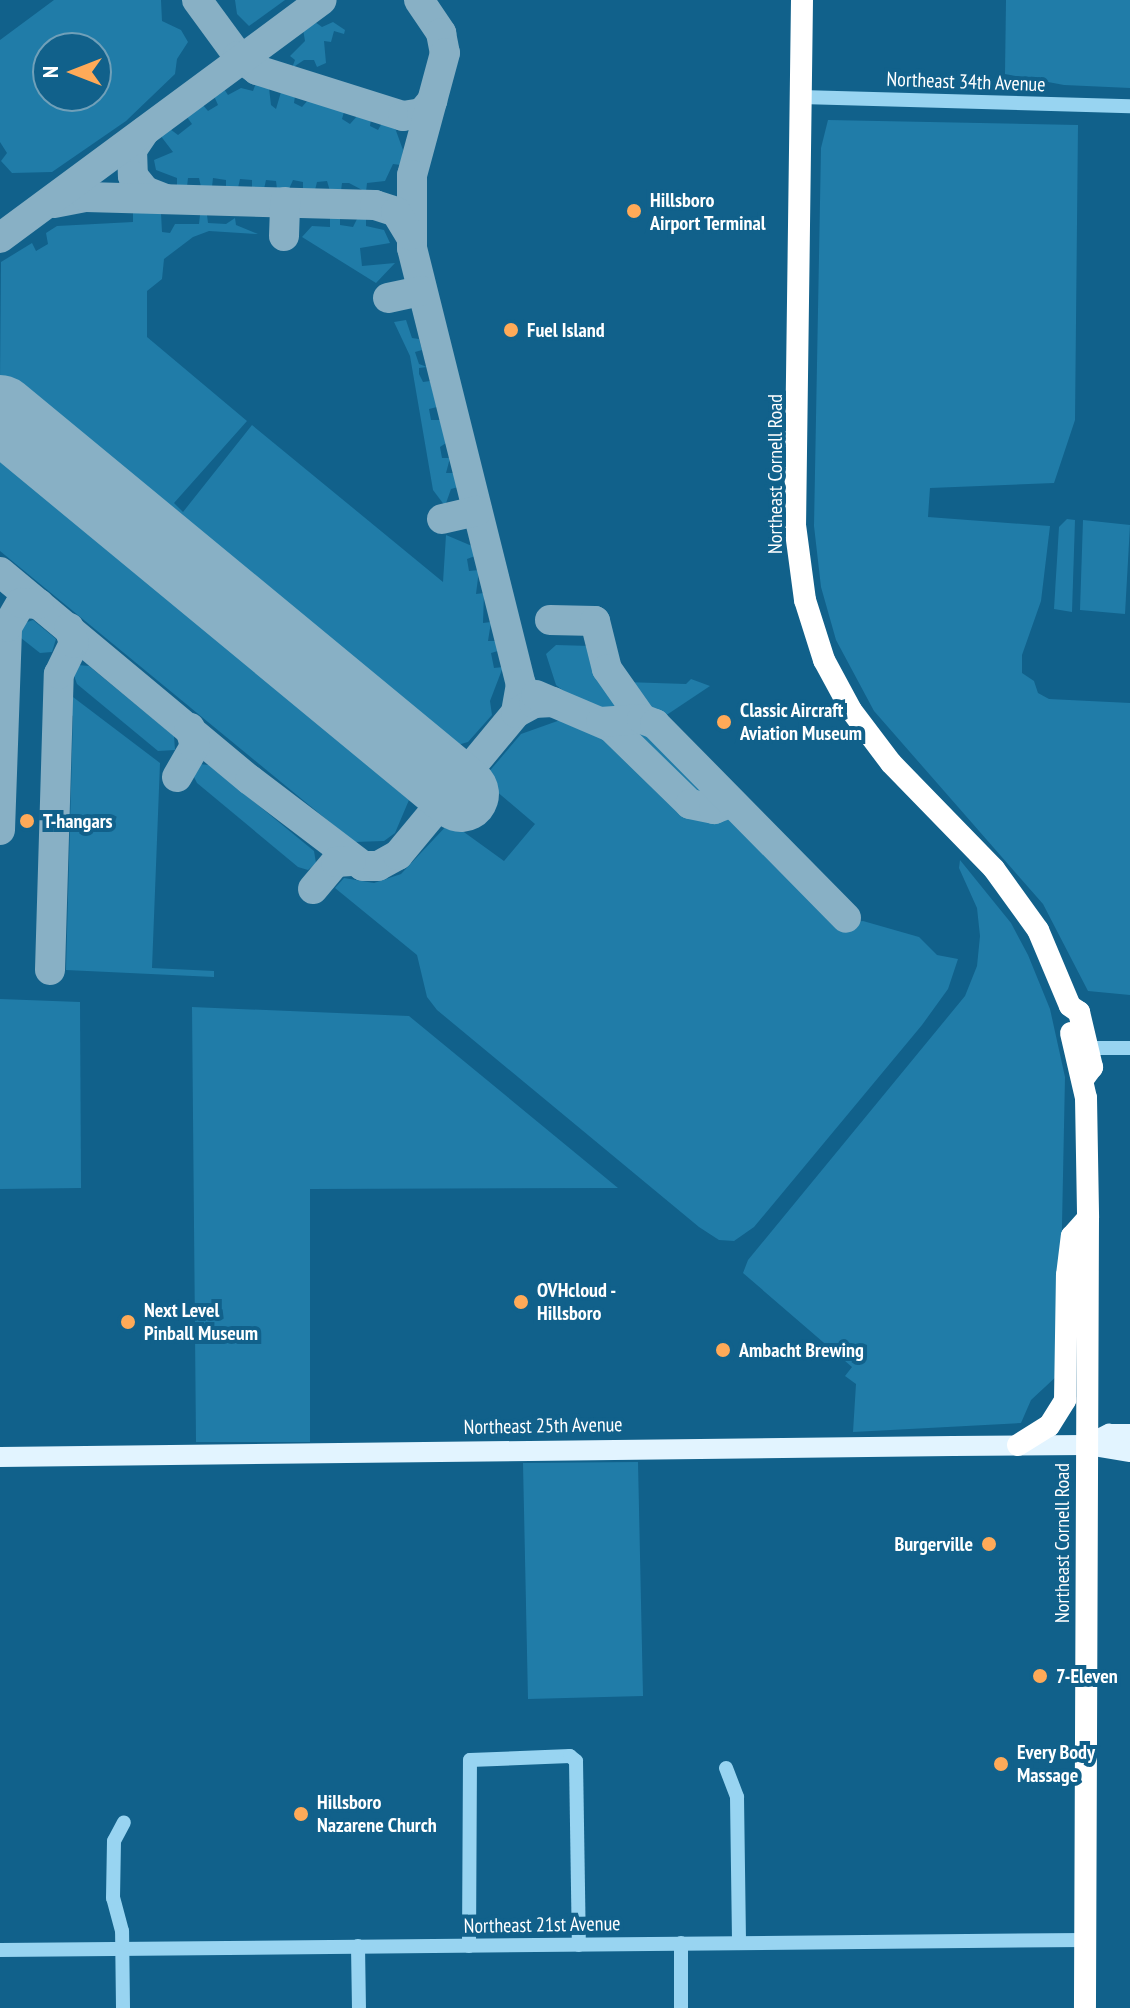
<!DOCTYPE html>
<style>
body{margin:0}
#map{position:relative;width:1130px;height:2008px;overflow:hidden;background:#11618b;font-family:"PT Sans Narrow",sans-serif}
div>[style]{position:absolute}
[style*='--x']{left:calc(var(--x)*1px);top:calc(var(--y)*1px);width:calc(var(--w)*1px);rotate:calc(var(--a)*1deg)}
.green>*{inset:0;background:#207ca8}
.taxiway>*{height:30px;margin:-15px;padding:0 15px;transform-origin:15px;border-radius:15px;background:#88b0c5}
.runway>*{height:76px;margin:-38px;padding:0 38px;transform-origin:38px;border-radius:38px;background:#88b0c5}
.minor>*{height:14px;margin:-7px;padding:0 7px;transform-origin:7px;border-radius:7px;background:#98d4f1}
.major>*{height:20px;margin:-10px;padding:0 10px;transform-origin:10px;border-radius:10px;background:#e2f4ff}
.highway>*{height:22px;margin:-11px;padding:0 11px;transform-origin:11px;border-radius:11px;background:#fff}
.dots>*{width:22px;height:22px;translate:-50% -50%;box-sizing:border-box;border:4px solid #11618b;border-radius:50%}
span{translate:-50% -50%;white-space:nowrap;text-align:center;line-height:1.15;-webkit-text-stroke:8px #11618b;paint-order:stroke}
.street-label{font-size:20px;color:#fff}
.poi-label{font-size:20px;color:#fff;font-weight:700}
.left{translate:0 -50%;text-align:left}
.right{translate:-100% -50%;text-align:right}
.north{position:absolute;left:32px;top:32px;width:80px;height:80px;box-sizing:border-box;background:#11618b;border:2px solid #70a0b9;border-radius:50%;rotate:270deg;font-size:22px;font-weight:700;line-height:32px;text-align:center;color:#fff}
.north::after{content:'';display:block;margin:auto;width:28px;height:36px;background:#ffaa58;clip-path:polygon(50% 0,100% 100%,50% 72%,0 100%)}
</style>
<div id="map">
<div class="green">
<div style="clip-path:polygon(evenodd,54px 0,161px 0,162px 21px,181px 30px,188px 42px,177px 59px,175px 74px,126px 121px,52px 172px,12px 173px,1px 161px,7px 153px,0 142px,0 40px,54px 0,96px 48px,96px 96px,48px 96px,48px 48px,96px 48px)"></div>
<div style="clip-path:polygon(235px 0,285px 0,249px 26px,237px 14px)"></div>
<div style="clip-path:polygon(1006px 0,1130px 0,1130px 88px,1064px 85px,1005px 74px)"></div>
<div style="clip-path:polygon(315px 22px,322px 27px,333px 22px,345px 30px,344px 34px,334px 31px,331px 42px,324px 41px,326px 63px,317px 67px,314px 60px,304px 60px,292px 68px,295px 60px,290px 56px,305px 41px,303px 29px)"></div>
<div style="clip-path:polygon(256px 83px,269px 88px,271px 105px,276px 109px,281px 92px,295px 96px,294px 103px,302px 107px,308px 100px,344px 112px,342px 119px,350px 124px,358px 115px,371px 119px,370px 126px,378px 130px,382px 123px,395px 128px,403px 150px,401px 165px,393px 164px,385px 181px,367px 183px,366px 192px,349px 183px,342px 183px,341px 191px,330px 191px,327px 181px,317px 182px,315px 190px,303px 190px,303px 182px,293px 180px,289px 189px,277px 189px,276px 181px,266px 180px,264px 189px,252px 189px,252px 180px,240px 179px,238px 188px,226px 188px,226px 180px,213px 178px,212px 187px,201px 187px,199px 178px,188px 178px,187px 187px,177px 186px,177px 178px,156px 170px,154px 160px,173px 152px,160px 135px,170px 129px,178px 135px,192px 124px,187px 117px,202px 104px,208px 111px,218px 105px,214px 96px,224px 89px,228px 95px,241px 88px,253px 91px)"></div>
<div style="clip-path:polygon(828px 120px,1078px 125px,1075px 420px,1054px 483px,930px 488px,928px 517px,1050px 526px,1041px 601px,1022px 655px,1022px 673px,1034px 681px,1038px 693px,1049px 699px,1130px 703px,1130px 995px,1088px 991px,1043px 904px,874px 711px,836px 640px,821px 587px,814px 526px,821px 148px)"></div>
<div style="clip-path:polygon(133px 212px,161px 213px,162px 232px,170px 233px,175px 224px,199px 224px,200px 215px,207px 215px,208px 223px,226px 224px,235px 218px,236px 225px,258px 234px,209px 231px,193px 237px,164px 259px,162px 279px,147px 291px,147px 337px,247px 421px,174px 503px,183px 512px,252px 425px,443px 582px,446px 535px,472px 546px,475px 556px,467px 559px,469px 571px,479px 570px,476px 594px,484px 593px,483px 623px,491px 622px,488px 641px,496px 641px,498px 651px,491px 653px,494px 668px,503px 667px,490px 701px,492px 715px,468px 742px,454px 746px,445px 742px,440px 730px,419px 729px,0 380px,1px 262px,32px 243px,36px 251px,48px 244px,46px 233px,57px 226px,133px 222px)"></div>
<div style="clip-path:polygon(330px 216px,340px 216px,340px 225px,353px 227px,358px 217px,366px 217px,366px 226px,384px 230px,390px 243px,360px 248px,362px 266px,395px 263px,376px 283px,302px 237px,312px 226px,330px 227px)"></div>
<div style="clip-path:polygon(406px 320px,412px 338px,419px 339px,422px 350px,415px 352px,419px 364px,427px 367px,419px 368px,419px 374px,423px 382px,430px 381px,437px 407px,429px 409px,431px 420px,440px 420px,446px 443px,440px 447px,442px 458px,450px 458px,446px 473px,454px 473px,458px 487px,451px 489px,445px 506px,433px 490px,410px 356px,394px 322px)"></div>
<div style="clip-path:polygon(0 446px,388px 771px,391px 785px,409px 800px,395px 833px,384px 841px,354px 842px,0 551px)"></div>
<div style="clip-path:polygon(1067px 519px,1075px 520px,1072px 612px,1054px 609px,1059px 527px)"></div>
<div style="clip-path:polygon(1083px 520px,1130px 525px,1125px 614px,1080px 610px)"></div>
<div style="clip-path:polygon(33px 620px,56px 639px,52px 652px,40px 653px,21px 638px,22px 624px)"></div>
<div style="clip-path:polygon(556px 645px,591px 646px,600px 674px,624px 712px,605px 714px,578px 703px,556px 685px,546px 654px)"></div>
<div style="clip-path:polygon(78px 665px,89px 666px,174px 736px,175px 750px,158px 751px,77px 684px,73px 673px)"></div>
<div style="clip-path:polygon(691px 679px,710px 686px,665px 716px,646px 710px,625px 682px,686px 684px)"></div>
<div style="clip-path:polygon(69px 694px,160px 763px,152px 968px,214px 971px,214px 977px,66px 970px,73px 716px,65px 711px)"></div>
<div style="clip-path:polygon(566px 718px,612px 735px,681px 807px,733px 820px,827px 916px,841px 924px,863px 921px,919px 937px,937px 955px,958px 959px,948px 989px,922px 1025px,754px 1227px,734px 1241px,719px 1240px,699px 1227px,437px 1010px,427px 997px,417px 955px,335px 888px,344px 878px,374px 883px,401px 874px,450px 822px,504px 861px,535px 824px,489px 785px,487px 774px,521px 734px)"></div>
<div style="clip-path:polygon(637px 730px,656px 739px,716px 801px,688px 795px,626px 732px)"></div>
<div style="clip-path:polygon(199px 764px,209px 765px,314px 851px,316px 863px,308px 870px,298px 867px,197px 783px,192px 773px)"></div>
<div style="clip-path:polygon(960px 860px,1011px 923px,1028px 955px,1050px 1009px,1065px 1077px,1059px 1374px,1031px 1400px,1021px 1423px,853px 1432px,856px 1384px,845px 1376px,852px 1367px,743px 1273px,748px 1260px,965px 996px,977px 966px,980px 936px,977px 908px,959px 868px)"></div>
<div style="clip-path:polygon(0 999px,80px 1002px,81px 1188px,0 1189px)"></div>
<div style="clip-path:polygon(192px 1007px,409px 1016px,618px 1188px,310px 1189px,310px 1442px,196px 1442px)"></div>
<div style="clip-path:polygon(638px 1462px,643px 1696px,528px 1699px,523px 1463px)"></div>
</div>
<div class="taxiway">
<div style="--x:197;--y:0;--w:69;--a:53.8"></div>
<div style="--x:238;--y:56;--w:24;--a:36"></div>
<div style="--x:257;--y:70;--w:153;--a:17.5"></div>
<div style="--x:403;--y:116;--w:19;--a:-9"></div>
<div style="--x:422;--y:113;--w:16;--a:-50"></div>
<div style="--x:419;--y:0;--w:40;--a:56"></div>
<div style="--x:441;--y:33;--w:20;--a:79"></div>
<div style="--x:445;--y:53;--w:126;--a:105.1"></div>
<div style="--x:412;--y:175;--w:73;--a:90"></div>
<div style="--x:412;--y:248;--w:449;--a:76"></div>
<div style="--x:521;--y:684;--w:29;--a:100"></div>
<div style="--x:144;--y:132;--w:22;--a:124"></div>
<div style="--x:132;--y:150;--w:26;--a:88"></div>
<div style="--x:133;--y:176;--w:19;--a:51"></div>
<div style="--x:145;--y:191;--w:22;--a:21"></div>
<div style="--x:54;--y:203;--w:33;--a:-11"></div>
<div style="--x:86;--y:197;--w:289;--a:1.6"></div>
<div style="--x:375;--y:205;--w:22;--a:18"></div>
<div style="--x:396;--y:212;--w:27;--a:59"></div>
<div style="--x:284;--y:236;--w:34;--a:-88"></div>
<div style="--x:0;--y:238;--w:400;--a:-36.5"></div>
<div style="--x:388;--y:298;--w:34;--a:-12"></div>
<div style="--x:442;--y:519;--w:36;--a:-13"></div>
<div style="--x:0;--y:572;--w:325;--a:39.8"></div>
<div style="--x:250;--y:780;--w:142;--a:37.3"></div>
<div style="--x:363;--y:866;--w:15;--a:0"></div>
<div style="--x:378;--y:866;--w:23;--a:-29"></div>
<div style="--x:398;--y:855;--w:185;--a:-50.3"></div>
<div style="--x:516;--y:713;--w:21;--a:-29"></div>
<div style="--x:534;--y:703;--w:19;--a:-3"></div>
<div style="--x:550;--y:620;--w:45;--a:1.3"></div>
<div style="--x:595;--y:621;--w:49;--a:76"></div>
<div style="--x:607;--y:669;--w:61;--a:55"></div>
<div style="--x:536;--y:695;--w:82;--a:23.1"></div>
<div style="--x:611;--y:727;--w:110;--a:44.3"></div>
<div style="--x:690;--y:804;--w:25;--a:12"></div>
<div style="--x:714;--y:809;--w:17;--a:-21"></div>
<div style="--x:601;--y:722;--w:41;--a:-4.2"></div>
<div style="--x:642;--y:719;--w:14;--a:21"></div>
<div style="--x:655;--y:724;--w:272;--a:45.4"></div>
<div style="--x:177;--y:777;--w:36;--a:-60"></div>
<div style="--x:195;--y:746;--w:19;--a:-106"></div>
<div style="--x:0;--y:830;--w:203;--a:-88"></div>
<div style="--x:7;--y:627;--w:28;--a:-60"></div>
<div style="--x:21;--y:603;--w:18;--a:3"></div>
<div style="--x:313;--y:889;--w:35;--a:-50"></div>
<div style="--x:336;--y:862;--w:15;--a:-4"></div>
<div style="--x:50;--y:970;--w:296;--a:-88.3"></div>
<div style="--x:59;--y:674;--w:34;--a:-64"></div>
<div style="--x:74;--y:643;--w:16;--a:-108"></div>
</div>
<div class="runway">
<div style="--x:0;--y:413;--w:598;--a:39.57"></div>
</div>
<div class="minor">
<div style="--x:801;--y:97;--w:329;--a:1.6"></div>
<div style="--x:1088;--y:1048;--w:42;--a:0"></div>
<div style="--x:726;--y:1768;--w:31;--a:69"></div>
<div style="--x:737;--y:1797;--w:146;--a:89.2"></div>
<div style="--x:681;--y:1943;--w:65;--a:90"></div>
<div style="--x:358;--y:1946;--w:62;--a:89.1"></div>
<div style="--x:469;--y:1946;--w:186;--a:-89.7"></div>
<div style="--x:470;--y:1760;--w:100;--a:-2.3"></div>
<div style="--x:570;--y:1756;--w:8;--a:40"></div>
<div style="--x:576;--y:1761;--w:184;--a:89.1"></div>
<div style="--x:0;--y:1950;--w:1085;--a:-0.53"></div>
<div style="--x:123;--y:2008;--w:77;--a:-90.7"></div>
<div style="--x:122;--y:1931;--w:34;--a:-105"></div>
<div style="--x:113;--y:1898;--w:57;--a:-89"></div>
<div style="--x:114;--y:1841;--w:21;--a:-62"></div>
</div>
<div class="major">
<div style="--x:1087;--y:1445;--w:25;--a:-27"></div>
<div style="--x:1109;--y:1434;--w:21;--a:0"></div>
<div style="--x:0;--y:1457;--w:953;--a:-0.66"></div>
<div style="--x:953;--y:1446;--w:134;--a:-0.4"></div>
<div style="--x:1087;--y:1445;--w:44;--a:9.2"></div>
</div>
<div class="highway">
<div style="--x:802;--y:0;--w:525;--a:90.76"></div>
<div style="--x:795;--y:525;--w:76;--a:82.4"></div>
<div style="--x:805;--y:600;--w:63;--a:72.4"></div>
<div style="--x:824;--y:660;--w:57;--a:61.6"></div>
<div style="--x:851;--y:710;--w:66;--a:53"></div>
<div style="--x:891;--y:763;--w:148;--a:45.8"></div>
<div style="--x:994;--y:869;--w:75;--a:54.2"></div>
<div style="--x:1038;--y:930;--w:82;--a:67.2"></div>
<div style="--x:1070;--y:1006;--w:11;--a:34"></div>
<div style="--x:1079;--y:1012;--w:57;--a:76.7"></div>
<div style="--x:1092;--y:1067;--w:14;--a:126"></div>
<div style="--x:1071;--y:1033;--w:67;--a:77"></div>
<div style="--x:1086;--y:1098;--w:120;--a:89"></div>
<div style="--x:1088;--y:1218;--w:790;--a:90.22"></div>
<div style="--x:1018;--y:1445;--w:36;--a:-32"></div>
<div style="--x:1049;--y:1426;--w:31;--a:-58"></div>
<div style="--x:1065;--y:1400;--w:125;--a:-89.1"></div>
<div style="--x:1067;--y:1275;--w:39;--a:-83"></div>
<div style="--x:1072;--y:1236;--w:24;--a:-48"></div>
</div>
<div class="dots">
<div style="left:634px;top:211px;background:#ffaa58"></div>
<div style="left:511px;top:330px;background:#ffaa58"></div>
<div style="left:724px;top:722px;background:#ffaa58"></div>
<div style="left:27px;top:821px;background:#ffaa58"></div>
<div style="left:521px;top:1302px;background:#ffaa58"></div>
<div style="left:128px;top:1322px;background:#ffaa58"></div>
<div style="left:723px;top:1350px;background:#ffaa58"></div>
<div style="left:989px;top:1544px;background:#ffaa58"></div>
<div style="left:1040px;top:1676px;background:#ffaa58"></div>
<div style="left:1001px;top:1764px;background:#ffaa58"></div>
<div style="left:301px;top:1814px;background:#ffaa58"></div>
</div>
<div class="street-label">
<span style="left:966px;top:82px;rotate:2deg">Northeast 34th Avenue</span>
<span style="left:775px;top:474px;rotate:-90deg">Northeast Cornell Road</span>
<span style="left:543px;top:1426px;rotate:-1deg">Northeast 25th Avenue</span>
<span style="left:1062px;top:1543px;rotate:-90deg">Northeast Cornell Road</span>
<span style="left:542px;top:1925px;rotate:-1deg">Northeast 21st Avenue</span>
</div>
<div class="poi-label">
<span class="left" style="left:650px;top:212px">Hillsboro<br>Airport Terminal</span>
<span class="left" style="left:527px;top:330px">Fuel Island</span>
<span class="left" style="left:740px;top:722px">Classic Aircraft<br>Aviation Museum</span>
<span class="left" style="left:43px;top:821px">T-hangars</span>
<span class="left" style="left:537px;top:1302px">OVHcloud -<br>Hillsboro</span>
<span class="left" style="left:144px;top:1322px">Next Level<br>Pinball Museum</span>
<span class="left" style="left:739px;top:1350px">Ambacht Brewing</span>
<span class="right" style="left:973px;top:1544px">Burgerville</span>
<span class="left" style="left:1056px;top:1676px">7-Eleven</span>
<span class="left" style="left:1017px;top:1764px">Every Body<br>Massage</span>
<span class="left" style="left:317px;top:1814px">Hillsboro<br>Nazarene Church</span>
</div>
<div class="north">N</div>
</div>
